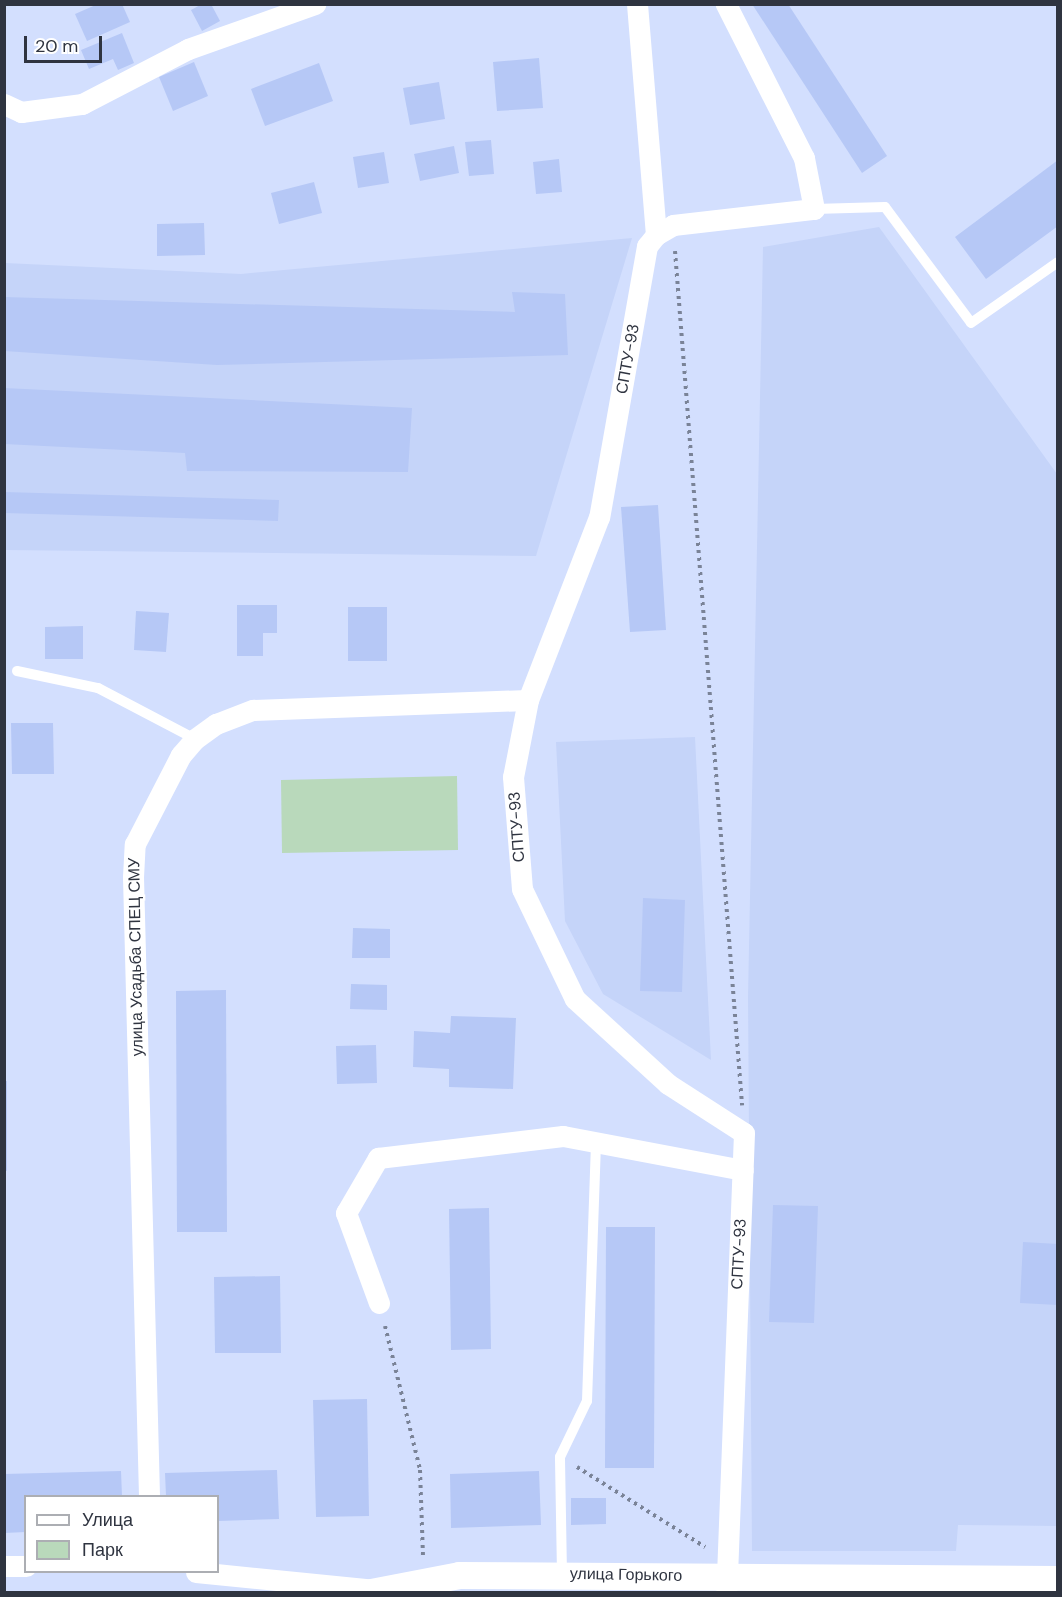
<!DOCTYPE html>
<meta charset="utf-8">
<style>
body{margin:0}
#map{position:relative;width:1062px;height:1597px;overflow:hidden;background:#d3dffe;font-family:"DM Sans",sans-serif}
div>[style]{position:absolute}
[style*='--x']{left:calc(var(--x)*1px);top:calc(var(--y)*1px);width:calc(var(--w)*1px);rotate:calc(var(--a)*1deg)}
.built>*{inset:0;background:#c5d4f9}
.green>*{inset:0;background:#b9d9bb}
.building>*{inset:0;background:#b6c8f6}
.path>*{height:4px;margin-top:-2px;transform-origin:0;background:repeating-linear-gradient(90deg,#7a8397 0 3px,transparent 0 7.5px)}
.service>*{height:10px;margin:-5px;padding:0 5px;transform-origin:5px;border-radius:5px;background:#fff}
.minor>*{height:21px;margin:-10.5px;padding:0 10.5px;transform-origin:10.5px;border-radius:10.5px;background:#fff}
.tertiary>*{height:27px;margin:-13.5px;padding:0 13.5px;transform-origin:13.5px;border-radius:13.5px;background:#fff}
span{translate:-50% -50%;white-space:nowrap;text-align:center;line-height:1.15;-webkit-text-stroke:4.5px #fff;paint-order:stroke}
.street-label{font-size:16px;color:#2f3440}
.frame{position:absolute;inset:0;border:6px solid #2f3440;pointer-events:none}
.legend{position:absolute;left:24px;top:1495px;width:195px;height:78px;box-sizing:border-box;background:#fff;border:2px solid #acaeb3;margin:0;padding:8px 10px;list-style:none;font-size:18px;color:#2f3440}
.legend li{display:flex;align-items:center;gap:12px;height:30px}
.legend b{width:30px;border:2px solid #acaeb3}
.scale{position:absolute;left:24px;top:36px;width:78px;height:27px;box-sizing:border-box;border:3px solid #2f3440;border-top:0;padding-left:8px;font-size:18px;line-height:21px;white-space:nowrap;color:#2f3440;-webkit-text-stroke:4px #fff;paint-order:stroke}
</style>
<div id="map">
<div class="built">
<div style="clip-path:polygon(879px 227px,1057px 474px,1057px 1526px,958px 1525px,956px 1551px,752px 1551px,748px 997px,763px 247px)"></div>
<div style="clip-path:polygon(632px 238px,536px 556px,5px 550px,5px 263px,241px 274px)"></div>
<div style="clip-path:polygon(695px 737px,711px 1060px,603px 994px,565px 921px,556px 742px)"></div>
</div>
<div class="green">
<div style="clip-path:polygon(457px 776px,458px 850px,282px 853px,281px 780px)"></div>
</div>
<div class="building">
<div style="clip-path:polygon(98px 4px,122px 4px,130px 22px,87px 41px,75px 14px)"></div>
<div style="clip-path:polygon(202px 4px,211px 4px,220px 21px,202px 31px,191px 10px)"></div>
<div style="clip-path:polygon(752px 4px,788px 4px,887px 156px,862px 173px)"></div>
<div style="clip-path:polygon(122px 33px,134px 63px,118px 70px,113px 59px,89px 69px,81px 50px)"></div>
<div style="clip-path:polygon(539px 58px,543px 108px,497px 111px,493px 62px)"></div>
<div style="clip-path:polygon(194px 62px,208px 96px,173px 111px,159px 77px)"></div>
<div style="clip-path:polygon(319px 63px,333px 101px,265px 126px,251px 89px)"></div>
<div style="clip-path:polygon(439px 82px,445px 119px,410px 125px,403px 88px)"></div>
<div style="clip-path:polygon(491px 140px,494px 174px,469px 176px,465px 142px)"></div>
<div style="clip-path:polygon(454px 146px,459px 173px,420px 181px,414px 154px)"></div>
<div style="clip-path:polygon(384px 152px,389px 183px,358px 188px,353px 157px)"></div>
<div style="clip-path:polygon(559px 159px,562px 192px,536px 194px,533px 162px)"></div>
<div style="clip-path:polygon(1058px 160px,1058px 226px,986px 279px,955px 237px)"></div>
<div style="clip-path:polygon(314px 182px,322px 213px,279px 224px,271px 193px)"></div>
<div style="clip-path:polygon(204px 223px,205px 255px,157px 256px,157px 224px)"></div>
<div style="clip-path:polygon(512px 292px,565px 294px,568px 355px,217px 365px,4px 351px,4px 297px,515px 312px)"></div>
<div style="clip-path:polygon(4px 388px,412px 408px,408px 472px,187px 471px,185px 453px,4px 444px)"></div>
<div style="clip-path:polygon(4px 492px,279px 500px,278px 521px,4px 513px)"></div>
<div style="clip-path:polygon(658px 505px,666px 630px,630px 632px,621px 507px)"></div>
<div style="clip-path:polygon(237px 605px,277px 605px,277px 633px,263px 633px,263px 656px,237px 656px)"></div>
<div style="clip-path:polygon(348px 607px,387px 607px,387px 661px,348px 661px)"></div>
<div style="clip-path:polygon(136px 611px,169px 613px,166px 652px,134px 650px)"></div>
<div style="clip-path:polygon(83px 626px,83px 659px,45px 659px,45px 627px)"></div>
<div style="clip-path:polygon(11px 723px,53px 723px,54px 774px,12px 774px)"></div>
<div style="clip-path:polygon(643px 898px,685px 900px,682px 992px,640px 991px)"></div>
<div style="clip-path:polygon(353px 928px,390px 929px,390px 958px,352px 958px)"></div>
<div style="clip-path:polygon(351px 984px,387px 985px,387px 1010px,350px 1009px)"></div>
<div style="clip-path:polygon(226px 990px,227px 1232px,177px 1232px,176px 991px)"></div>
<div style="clip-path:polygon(451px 1016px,516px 1018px,513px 1089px,449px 1087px,449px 1069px,413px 1067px,414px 1031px,450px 1033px)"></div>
<div style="clip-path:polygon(376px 1045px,377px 1083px,337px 1084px,336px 1046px)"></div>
<div style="clip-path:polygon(4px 1081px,7px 1081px,7px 1171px,4px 1170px)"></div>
<div style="clip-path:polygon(773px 1205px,818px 1206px,814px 1323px,769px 1322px)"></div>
<div style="clip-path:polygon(489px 1208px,491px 1349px,451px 1350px,449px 1209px)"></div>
<div style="clip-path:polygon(606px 1227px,655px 1227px,654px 1468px,605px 1468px)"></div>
<div style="clip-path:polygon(1023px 1242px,1058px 1244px,1058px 1305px,1020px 1303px)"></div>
<div style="clip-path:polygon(280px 1276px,281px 1353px,215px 1353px,214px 1277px)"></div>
<div style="clip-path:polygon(367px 1399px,369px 1516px,316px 1517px,313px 1400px)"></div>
<div style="clip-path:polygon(277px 1470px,279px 1519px,218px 1521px,218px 1496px,166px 1496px,165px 1473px)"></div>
<div style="clip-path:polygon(121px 1471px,122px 1496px,26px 1496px,26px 1532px,4px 1533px,4px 1474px)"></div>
<div style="clip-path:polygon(539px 1471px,541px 1525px,451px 1528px,450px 1474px)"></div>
<div style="clip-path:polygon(571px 1498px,606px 1498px,606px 1524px,571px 1525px)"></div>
</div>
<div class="path">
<div style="--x:675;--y:251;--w:857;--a:85.51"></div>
<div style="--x:385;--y:1326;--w:148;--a:76.3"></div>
<div style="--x:420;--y:1470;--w:87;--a:88"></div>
<div style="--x:577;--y:1467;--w:151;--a:32"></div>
</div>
<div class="service">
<div style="--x:814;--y:209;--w:71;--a:-1.6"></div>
<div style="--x:885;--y:207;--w:144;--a:53.4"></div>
<div style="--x:971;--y:323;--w:106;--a:-35"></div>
<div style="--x:17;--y:671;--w:83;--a:11.9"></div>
<div style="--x:98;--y:688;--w:110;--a:27.7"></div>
<div style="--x:562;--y:1574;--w:117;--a:-91"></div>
<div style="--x:560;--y:1457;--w:62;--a:-64.3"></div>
<div style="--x:587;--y:1401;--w:259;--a:-88"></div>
</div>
<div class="minor">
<div style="--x:637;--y:4;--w:232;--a:85.3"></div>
<div style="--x:656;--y:235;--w:14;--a:129"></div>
<div style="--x:647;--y:246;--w:275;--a:100"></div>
<div style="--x:599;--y:517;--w:196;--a:111.2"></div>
<div style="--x:528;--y:700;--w:78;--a:101"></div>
<div style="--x:513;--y:777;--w:112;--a:85.4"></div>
<div style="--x:522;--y:889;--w:122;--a:64.3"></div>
<div style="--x:575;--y:999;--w:126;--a:42.4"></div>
<div style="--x:668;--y:1084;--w:90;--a:32.8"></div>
<div style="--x:744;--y:1133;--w:459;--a:92.2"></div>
<div style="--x:4;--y:104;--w:19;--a:25"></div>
<div style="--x:21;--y:112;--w:62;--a:-7.5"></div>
<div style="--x:82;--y:104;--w:119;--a:-27.4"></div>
<div style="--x:188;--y:49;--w:135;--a:-19.5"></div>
<div style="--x:656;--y:235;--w:20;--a:-30"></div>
<div style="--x:673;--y:225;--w:142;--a:-6.5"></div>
<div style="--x:814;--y:209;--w:52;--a:-101.1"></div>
<div style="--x:804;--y:158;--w:173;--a:-116.9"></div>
<div style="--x:379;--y:1303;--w:96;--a:-110.1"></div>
<div style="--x:346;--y:1213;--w:64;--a:-59.8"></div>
<div style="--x:378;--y:1158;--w:186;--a:-6.8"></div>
<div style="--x:563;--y:1136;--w:183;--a:10.7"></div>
<div style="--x:149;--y:1496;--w:619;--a:-91.48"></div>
<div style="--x:133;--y:877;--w:33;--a:-87"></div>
<div style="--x:135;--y:844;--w:100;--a:-62.7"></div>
<div style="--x:181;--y:755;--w:21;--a:-49"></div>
<div style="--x:195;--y:739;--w:26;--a:-36"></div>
<div style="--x:216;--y:724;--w:40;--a:-21"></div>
<div style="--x:253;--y:710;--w:275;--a:-2.1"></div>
<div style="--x:4;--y:1566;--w:22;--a:0"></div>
<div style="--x:196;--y:1572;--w:180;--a:5.7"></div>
</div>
<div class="tertiary">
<div style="--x:371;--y:1592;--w:90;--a:-10.9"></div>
<div style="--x:459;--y:1575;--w:599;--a:0.38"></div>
</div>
<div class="street-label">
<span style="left:628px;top:359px;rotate:-80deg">СПТУ-93</span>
<span style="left:517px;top:827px;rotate:-94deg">СПТУ-93</span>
<span style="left:136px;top:957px;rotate:-91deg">улица Усадьба СПЕЦ СМУ</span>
<span style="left:739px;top:1254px;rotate:-87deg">СПТУ-93</span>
<span style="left:626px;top:1575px;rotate:1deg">улица Горького</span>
</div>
<div class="frame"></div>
<ul class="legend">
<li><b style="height:8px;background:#fff"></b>Улица</li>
<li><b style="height:16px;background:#b9d9bb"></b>Парк</li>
</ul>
<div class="scale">20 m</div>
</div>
